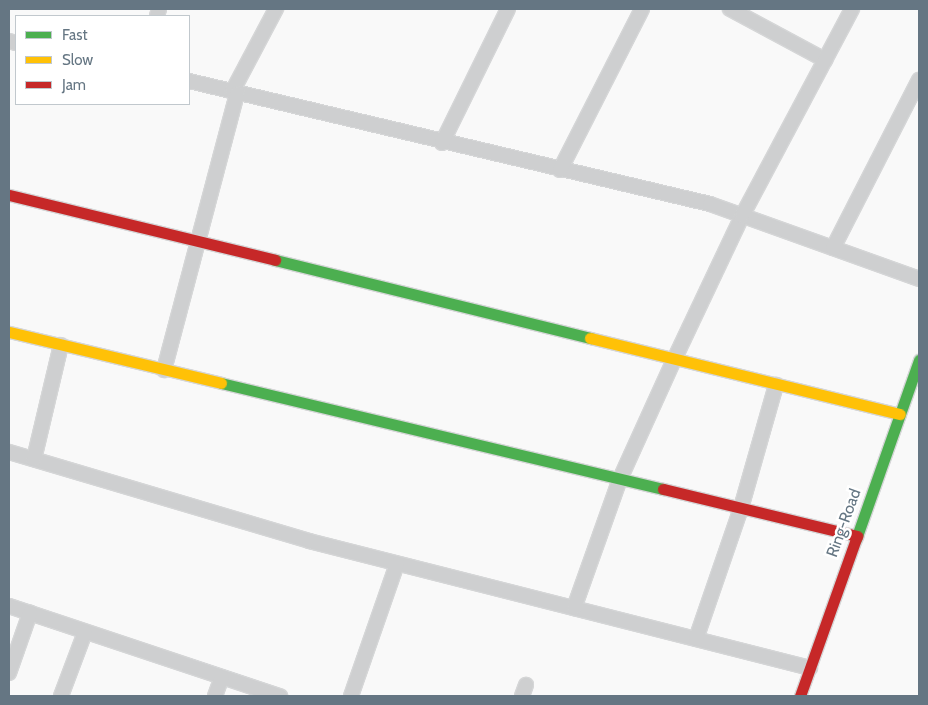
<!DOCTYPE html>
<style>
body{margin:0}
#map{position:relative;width:928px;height:705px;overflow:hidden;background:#f9f9f9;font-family:Cabin,sans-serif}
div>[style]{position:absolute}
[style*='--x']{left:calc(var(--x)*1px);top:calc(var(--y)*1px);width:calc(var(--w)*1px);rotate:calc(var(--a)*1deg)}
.roads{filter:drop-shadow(1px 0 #d5d6d7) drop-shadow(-1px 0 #d5d6d7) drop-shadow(0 1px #d5d6d7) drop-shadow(0 -1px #d5d6d7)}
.street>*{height:14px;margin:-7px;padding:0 7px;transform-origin:7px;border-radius:7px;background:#cecfd0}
.fast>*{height:11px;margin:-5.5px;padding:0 5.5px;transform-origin:5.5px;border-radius:5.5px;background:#4caf50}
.slow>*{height:11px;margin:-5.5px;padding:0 5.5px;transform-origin:5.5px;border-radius:5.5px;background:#ffc107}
.jam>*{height:11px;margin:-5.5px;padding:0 5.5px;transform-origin:5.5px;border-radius:5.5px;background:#c62828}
span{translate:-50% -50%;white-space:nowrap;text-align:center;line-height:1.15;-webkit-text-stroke:5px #fff;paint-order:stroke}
.street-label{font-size:16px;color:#657683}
.frame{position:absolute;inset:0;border:10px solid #657683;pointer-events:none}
.legend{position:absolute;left:15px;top:15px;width:175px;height:90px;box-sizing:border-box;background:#fff;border:1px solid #c1c8cd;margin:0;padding:6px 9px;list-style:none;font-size:15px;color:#657683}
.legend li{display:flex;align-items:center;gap:10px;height:25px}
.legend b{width:25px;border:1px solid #c1c8cd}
</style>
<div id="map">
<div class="roads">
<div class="street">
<div style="--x:730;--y:9;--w:108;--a:28.2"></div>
<div style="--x:157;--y:16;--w:7;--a:-74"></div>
<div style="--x:9;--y:41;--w:7;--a:16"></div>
<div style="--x:189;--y:81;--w:535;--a:13.28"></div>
<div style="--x:710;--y:204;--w:222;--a:19.7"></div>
<div style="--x:232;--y:92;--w:94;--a:-62.1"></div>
<div style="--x:442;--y:143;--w:149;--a:-63.8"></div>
<div style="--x:560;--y:170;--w:181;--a:-63"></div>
<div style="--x:833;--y:248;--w:189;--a:-62.9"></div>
<div style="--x:164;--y:370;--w:286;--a:-75.2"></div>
<div style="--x:9;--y:452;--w:313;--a:16.5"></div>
<div style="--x:309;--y:541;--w:517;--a:14.22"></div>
<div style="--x:34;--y:459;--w:117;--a:-76.7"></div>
<div style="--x:9;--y:606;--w:286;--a:18.4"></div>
<div style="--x:574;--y:608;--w:137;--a:-70.4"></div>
<div style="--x:620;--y:479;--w:131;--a:-65.6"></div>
<div style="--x:674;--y:360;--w:159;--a:-64.7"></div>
<div style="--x:742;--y:216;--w:234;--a:-62"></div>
<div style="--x:696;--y:639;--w:139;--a:-71"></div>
<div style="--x:741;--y:508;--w:128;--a:-74.1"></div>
<div style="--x:9;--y:673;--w:64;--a:-70.7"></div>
<div style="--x:61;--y:696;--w:68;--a:-69.4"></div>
<div style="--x:215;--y:696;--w:20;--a:-70"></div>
<div style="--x:351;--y:696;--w:140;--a:-70.8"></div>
<div style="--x:522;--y:696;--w:12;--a:-70"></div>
</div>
<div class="fast">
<div style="--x:275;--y:260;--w:325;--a:13.9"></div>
<div style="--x:221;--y:383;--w:455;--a:13.5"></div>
<div style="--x:856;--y:539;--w:190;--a:-70.6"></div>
</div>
<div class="slow">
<div style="--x:9;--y:332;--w:218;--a:13.5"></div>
<div style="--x:590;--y:338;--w:319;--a:13.8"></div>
</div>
<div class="jam">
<div style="--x:9;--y:195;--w:274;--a:13.7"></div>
<div style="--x:663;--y:489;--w:200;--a:13.6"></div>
<div style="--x:800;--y:696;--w:167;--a:-70.4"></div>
</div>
</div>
<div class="street-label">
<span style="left:844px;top:523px;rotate:-70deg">Ring-Road</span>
</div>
<div class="frame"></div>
<ul class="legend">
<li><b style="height:6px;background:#4caf50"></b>Fast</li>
<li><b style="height:6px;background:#ffc107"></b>Slow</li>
<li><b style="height:6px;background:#c62828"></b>Jam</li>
</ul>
</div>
